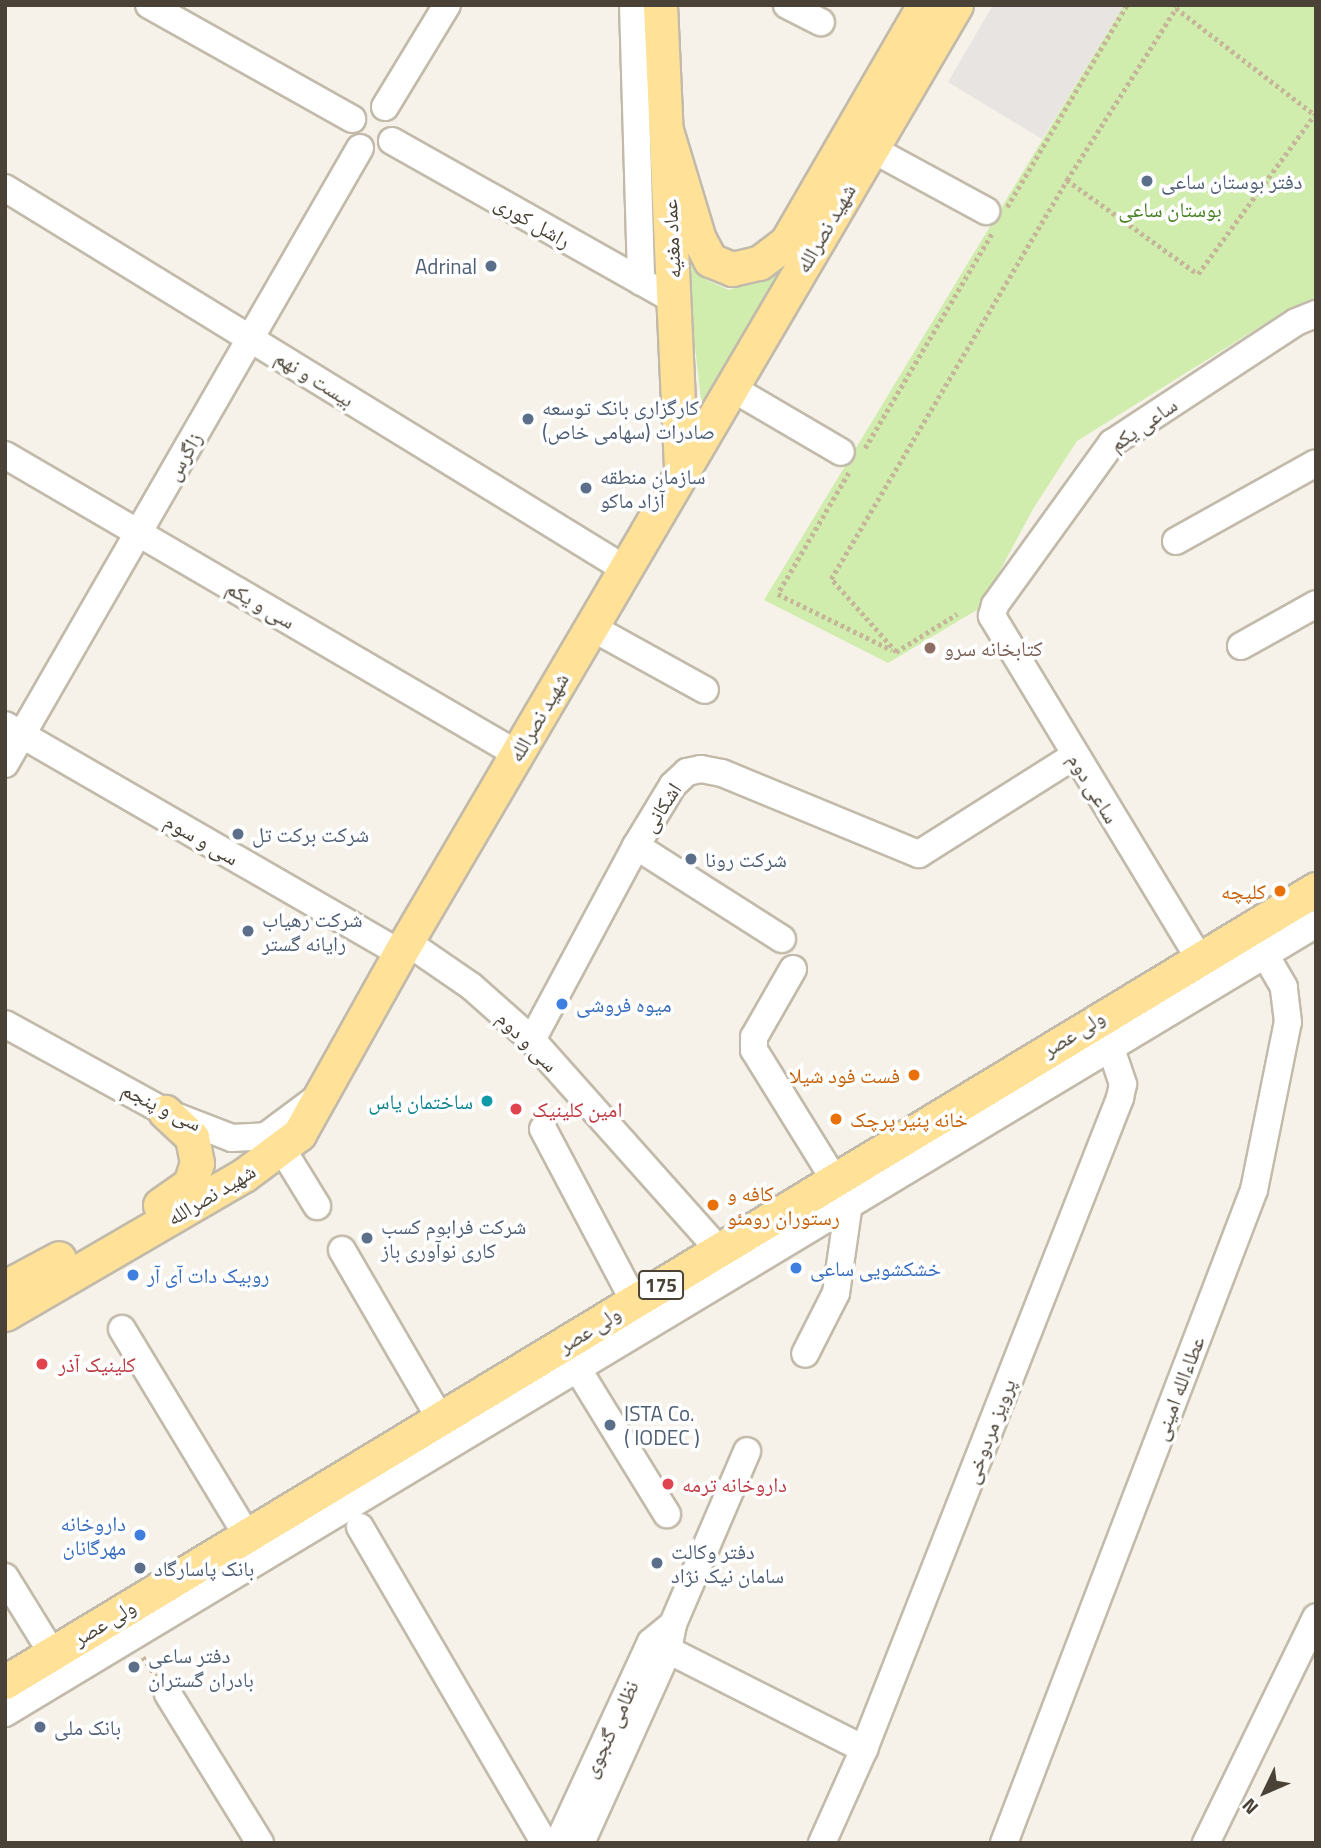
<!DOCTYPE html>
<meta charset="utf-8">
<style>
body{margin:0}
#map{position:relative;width:1321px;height:1848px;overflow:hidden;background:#f6f2e9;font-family:"Titillium Web","Noto Naskh Arabic",sans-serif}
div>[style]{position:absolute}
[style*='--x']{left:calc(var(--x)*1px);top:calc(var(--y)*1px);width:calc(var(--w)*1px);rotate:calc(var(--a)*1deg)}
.green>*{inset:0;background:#d1edae}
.parking>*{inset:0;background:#e7e4e1}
.path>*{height:4.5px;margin-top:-2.25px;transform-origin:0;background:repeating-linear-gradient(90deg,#c5b69a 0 3.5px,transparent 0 7px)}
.roads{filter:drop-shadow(2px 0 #c2baaa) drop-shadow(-2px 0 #c2baaa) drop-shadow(0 2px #c2baaa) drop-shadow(0 -2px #c2baaa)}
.minor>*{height:26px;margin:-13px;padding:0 13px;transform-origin:13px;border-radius:13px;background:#fff}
.major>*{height:33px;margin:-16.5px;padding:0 16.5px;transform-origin:16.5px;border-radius:16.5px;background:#ffe298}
.dots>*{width:19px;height:19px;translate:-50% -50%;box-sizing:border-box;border:4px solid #fff;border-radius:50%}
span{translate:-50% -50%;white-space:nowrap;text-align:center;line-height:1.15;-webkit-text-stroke:7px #fff;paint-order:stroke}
.shield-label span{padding:2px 5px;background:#fff;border:2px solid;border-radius:5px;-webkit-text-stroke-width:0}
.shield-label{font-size:19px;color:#4a4236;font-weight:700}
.service-label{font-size:21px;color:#4e5e75}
.left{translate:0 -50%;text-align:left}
.right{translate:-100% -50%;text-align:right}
.park-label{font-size:21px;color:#478223}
.street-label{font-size:21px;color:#4a4236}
.education-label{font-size:21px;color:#785e54}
.food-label{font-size:21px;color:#c56008}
.shop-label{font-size:21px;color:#366cbe}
.culture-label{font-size:21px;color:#0d838f}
.health-label{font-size:21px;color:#be3a42}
.frame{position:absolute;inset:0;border:7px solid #4a4236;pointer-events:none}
.north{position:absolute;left:1230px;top:1757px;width:70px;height:70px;-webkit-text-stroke:5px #fff;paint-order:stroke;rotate:226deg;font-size:19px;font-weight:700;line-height:28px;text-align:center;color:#4a4236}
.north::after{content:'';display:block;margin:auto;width:24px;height:32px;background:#4a4236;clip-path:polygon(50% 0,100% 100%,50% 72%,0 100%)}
</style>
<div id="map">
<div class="green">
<div style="clip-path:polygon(1124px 5px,1316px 5px,1316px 298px,1290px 308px,1077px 441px,1033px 509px,980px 608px,888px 663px,764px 600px)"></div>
<div style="clip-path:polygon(685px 258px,703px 278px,729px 290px,794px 263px,703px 418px)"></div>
</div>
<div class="parking">
<div style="clip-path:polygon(993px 5px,1124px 5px,1042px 139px,948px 82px)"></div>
</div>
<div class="path">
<div style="--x:1067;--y:180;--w:161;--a:35.7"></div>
<div style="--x:1198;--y:274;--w:198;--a:-53.8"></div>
<div style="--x:1007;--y:207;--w:235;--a:-59.3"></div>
<div style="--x:865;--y:448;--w:250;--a:-59.4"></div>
<div style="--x:849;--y:473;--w:140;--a:120.4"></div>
<div style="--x:778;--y:594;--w:127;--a:26.2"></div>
<div style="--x:896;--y:652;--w:98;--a:-131.7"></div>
<div style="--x:831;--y:579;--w:464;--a:-59.4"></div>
<div style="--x:1067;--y:180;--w:204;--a:-57.6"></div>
<div style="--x:1176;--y:8;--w:177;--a:37.6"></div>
<div style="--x:896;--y:652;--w:72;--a:-31.9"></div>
<div style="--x:143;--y:1657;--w:23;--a:56"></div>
</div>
<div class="roads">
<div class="minor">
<div style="--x:149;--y:5;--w:233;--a:29.3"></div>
<div style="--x:633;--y:5;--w:277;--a:88.3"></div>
<div style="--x:787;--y:5;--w:38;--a:27"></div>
<div style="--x:385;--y:107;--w:119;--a:-58.7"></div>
<div style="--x:392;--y:141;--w:324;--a:29.4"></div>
<div style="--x:872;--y:149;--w:130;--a:28.5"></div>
<div style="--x:5;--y:188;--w:728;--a:31.57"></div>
<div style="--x:732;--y:388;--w:126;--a:30.4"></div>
<div style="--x:5;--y:455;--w:593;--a:30.28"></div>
<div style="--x:1176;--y:541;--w:160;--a:-29.1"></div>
<div style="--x:591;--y:627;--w:130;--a:28.9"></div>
<div style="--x:1241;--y:646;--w:86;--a:-29.2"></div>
<div style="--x:5;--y:725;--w:456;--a:30"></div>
<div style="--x:5;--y:764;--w:711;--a:-60.05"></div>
<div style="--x:636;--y:846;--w:173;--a:32.5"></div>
<div style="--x:407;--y:942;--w:78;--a:34.5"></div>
<div style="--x:471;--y:986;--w:81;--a:41.5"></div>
<div style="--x:532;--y:1040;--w:281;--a:48.3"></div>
<div style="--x:1199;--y:958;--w:400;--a:-121.2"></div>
<div style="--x:992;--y:616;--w:11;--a:-75"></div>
<div style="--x:995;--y:605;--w:200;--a:-54.2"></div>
<div style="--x:1112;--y:443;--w:220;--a:-33.3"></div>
<div style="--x:1296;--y:322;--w:22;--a:-22"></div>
<div style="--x:793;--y:969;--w:78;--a:119.8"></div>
<div style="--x:754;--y:1037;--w:13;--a:90"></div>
<div style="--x:754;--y:1050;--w:180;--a:58.2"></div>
<div style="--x:849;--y:1203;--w:91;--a:98.2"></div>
<div style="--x:836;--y:1293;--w:68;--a:116.9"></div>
<div style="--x:5;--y:1024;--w:183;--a:28.8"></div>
<div style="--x:165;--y:1112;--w:72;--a:21.2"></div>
<div style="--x:232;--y:1138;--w:34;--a:-3"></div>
<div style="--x:266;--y:1136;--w:64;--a:-36.7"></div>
<div style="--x:532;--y:1040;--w:220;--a:-61.8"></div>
<div style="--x:636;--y:846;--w:71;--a:-58.8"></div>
<div style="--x:673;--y:785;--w:19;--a:-43"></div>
<div style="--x:687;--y:772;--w:14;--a:-12"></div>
<div style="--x:701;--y:769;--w:21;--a:11"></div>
<div style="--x:722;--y:773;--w:213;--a:22.4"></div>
<div style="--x:919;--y:854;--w:183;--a:-32.3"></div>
<div style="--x:543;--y:1129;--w:195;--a:62.1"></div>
<div style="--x:282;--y:1149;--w:67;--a:58.4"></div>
<div style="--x:342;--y:1250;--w:197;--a:59.8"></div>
<div style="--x:122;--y:1329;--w:241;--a:58.8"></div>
<div style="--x:569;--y:1355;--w:187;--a:58.4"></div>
<div style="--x:360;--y:1527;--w:366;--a:59.7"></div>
<div style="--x:5;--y:1577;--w:89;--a:58.3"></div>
<div style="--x:668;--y:1650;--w:220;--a:26.8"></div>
<div style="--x:168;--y:1694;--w:175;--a:58.3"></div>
<div style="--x:5;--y:1713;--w:1530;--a:-31.04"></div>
<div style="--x:558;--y:1843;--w:221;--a:-65.2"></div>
<div style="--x:651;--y:1642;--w:28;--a:-39"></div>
<div style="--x:581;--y:1843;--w:212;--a:-65.7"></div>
<div style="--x:668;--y:1650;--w:26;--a:-79"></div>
<div style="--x:673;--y:1624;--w:188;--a:-66.8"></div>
<div style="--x:822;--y:1843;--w:103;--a:-65.9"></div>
<div style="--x:864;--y:1749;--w:700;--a:-68.53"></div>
<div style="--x:1120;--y:1098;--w:14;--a:-78"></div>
<div style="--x:1123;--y:1084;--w:56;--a:-108.8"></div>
<div style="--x:1004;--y:1843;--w:699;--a:-69.05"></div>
<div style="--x:1254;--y:1190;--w:171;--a:-78.6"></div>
<div style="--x:1288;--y:1022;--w:35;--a:-97"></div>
<div style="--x:1284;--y:987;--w:56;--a:-120.3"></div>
<div style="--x:1206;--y:1843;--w:251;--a:-64"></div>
</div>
<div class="major">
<div style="--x:660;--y:5;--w:469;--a:87.4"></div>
<div style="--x:666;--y:130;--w:114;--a:73.2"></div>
<div style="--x:699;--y:239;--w:24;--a:62"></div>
<div style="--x:710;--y:260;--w:24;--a:22"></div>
<div style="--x:732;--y:269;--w:28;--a:-13"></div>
<div style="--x:759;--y:263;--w:34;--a:-37"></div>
<div style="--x:786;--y:243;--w:275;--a:-59.9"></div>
<div style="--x:160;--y:1205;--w:37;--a:-35"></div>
<div style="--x:190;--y:1184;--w:22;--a:-72"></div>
<div style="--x:197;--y:1163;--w:26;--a:-101"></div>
<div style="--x:192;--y:1137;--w:37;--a:-137"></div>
<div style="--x:5;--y:1287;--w:61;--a:-28.2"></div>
<div style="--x:5;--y:1314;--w:276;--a:-30.2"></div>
<div style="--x:244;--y:1175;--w:69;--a:-36.7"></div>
<div style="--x:299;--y:1134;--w:207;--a:-60.8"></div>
<div style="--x:400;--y:953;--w:1099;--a:-59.61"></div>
<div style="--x:5;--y:1682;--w:1532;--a:-31.17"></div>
</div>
</div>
<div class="dots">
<div style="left:1147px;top:181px;background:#5c6f8a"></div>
<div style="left:491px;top:266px;background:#5c6f8a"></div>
<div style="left:528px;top:419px;background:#5c6f8a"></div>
<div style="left:586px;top:488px;background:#5c6f8a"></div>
<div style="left:930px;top:648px;background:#8d6e63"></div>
<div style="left:238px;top:834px;background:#5c6f8a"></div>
<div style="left:691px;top:859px;background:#5c6f8a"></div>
<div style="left:1280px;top:891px;background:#e8710a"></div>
<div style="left:248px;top:931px;background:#5c6f8a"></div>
<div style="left:562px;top:1004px;background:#3f7fe0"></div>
<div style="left:914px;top:1075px;background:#e8710a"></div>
<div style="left:487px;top:1101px;background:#0f9aa8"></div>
<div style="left:516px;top:1109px;background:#e0444e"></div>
<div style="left:836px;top:1119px;background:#e8710a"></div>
<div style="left:713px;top:1205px;background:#e8710a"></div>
<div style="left:367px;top:1238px;background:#5c6f8a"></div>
<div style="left:796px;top:1268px;background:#3f7fe0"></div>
<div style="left:133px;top:1275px;background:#3f7fe0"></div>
<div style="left:42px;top:1364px;background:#e0444e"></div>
<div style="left:610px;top:1425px;background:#5c6f8a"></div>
<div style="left:668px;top:1484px;background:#e0444e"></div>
<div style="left:140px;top:1535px;background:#3f7fe0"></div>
<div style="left:657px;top:1563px;background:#5c6f8a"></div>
<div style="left:140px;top:1568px;background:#5c6f8a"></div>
<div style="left:134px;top:1667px;background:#5c6f8a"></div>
<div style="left:40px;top:1727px;background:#5c6f8a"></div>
</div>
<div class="shield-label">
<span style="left:661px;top:1285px">175</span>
</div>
<div class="service-label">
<span class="left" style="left:1161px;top:181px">دفتر بوستان ساعی</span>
<span class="right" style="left:477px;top:266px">Adrinal</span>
<span class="left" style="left:542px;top:419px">کارگزاری بانک توسعه<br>صادرات (سهامی خاص)</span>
<span class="left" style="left:600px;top:488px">سازمان منطقه<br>آزاد ماکو</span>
<span class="left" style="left:252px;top:834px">شرکت برکت تل</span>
<span class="left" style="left:705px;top:859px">شرکت رونا</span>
<span class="left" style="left:262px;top:931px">شرکت رهیاب<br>رایانه گستر</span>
<span class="left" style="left:381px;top:1238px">شرکت فرابوم کسب<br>کاری نوآوری باز</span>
<span class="left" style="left:624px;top:1425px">ISTA Co.<br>( IODEC )</span>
<span class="left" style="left:671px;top:1563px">دفتر وکالت<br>سامان نیک نژاد</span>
<span class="left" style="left:154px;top:1568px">بانک پاسارگاد</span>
<span class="left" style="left:148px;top:1667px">دفتر ساعی<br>بادران گستران</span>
<span class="left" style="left:54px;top:1727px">بانک ملی</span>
</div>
<div class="park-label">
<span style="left:1170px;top:209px">بوستان ساعی</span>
</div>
<div class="street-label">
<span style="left:533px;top:221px;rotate:30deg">راشل کوری</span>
<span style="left:825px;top:228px;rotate:-60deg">شهید نصرالله</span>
<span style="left:671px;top:239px;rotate:-93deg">عماد مغنیه</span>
<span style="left:315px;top:378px;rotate:32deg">بیست و نهم</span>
<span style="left:1143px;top:424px;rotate:-35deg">ساعی یکم</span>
<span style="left:183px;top:456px;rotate:-60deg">زاگرس</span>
<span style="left:261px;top:604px;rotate:30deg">سی و یکم</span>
<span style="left:538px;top:717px;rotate:-60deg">شهید نصرالله</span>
<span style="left:1094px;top:788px;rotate:59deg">ساعی دوم</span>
<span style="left:661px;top:807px;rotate:-57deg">اشکانی</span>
<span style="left:202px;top:839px;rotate:30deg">سی و سوم</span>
<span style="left:1073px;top:1033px;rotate:-32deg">ولی عصر</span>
<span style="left:528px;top:1041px;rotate:45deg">سی و دوم</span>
<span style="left:162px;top:1106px;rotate:26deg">سی و پنجم</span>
<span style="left:211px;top:1194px;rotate:-31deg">شهید نصرالله</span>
<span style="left:589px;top:1329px;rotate:-32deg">ولی عصر</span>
<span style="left:1178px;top:1388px;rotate:-69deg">عطاءالله امینی</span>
<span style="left:989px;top:1431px;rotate:-69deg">پرویز مردوخی</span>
<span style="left:104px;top:1622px;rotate:-31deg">ولی عصر</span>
<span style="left:610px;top:1729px;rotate:-65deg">نظامی گنجوی</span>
</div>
<div class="education-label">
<span class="left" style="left:944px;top:648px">کتابخانه سرو</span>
</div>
<div class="food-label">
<span class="right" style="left:1266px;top:891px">کلپچه</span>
<span class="right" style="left:900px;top:1075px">فست فود شیلا</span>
<span class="left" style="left:850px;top:1119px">خانه پنیر پرچک</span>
<span class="left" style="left:727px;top:1205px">کافه و<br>رستوران رومئو</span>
</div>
<div class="shop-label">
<span class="left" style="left:576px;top:1004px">میوه فروشی</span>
<span class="left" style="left:810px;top:1268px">خشکشویی ساعی</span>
<span class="left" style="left:147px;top:1275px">روبیک دات آی آر</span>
<span class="right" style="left:126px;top:1535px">داروخانه<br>مهرگانان</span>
</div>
<div class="culture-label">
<span class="right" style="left:473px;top:1101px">ساختمان یاس</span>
</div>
<div class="health-label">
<span class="left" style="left:532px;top:1109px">امین کلینیک</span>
<span class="left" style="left:58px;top:1364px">کلینیک آذر</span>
<span class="left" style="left:682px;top:1484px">داروخانه ترمه</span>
</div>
<div class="frame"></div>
<div class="north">N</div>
</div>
